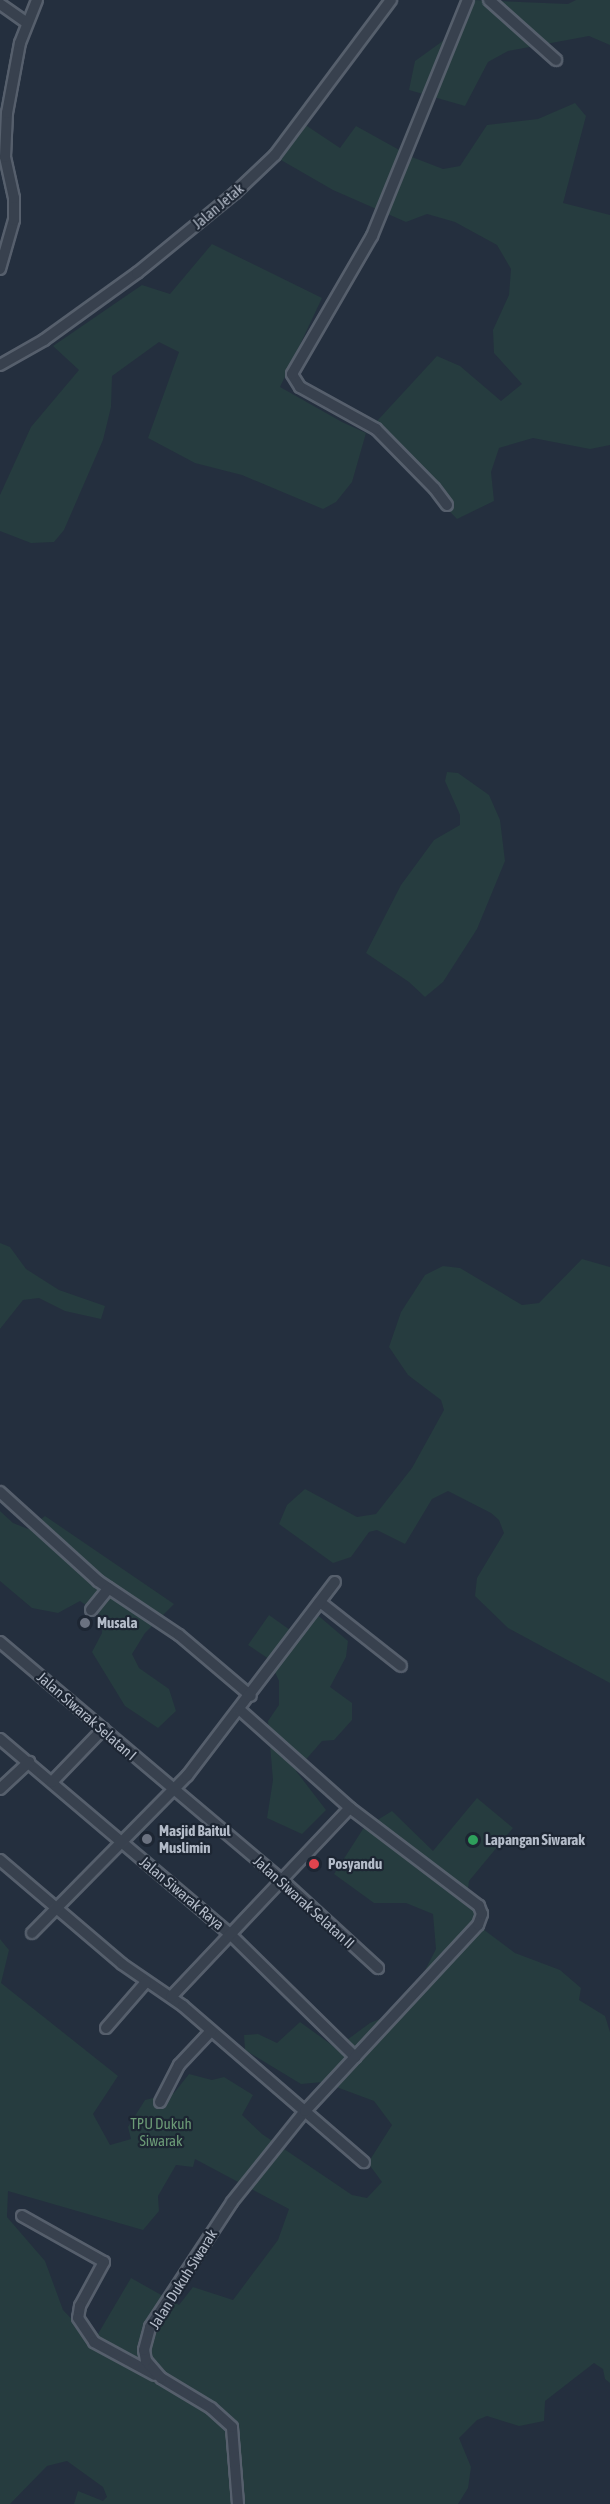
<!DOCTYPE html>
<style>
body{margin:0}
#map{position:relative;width:610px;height:2504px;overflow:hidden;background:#242f3e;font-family:"Asap Condensed",sans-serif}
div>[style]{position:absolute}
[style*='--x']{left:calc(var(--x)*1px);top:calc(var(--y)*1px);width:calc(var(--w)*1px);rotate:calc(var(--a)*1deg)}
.green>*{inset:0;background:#263c3f}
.roads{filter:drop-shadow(2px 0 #565f6c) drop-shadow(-2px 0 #565f6c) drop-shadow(0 2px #565f6c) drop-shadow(0 -2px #565f6c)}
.minor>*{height:10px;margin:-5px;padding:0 5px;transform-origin:5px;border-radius:5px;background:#38414e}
.dots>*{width:16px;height:16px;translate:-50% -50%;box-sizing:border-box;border:3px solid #1d2633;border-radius:50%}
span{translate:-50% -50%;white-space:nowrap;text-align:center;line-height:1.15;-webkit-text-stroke:4.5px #1d2633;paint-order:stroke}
.street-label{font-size:15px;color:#b4bcc9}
.poi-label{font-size:15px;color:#b4bcc9;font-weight:700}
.left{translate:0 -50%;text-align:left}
.park-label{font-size:15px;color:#6b9a76}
</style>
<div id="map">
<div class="green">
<div style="clip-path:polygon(472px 0,568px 4px,576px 0,610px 0,610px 45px,589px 36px,508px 51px,488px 62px,465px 106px,409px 90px,415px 61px,447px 38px)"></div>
<div style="clip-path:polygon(575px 103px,586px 116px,563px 203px,610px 215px,610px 445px,590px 449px,533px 438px,499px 448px,491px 472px,494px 501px,457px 519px,376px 435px,366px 433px,352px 482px,336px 502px,323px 509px,242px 475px,195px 463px,148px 438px,179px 352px,159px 342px,112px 376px,111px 407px,103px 440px,64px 530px,54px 542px,31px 543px,0 531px,0 495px,31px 427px,79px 370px,53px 346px,142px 285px,170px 294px,212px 244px,322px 298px,280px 387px,342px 422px,366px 433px,437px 356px,460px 366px,501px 401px,522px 384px,494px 353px,493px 330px,509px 295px,511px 269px,497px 245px,455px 222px,427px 214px,406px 222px,333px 190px,281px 160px,304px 124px,340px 148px,356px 126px,412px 157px,443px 169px,460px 166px,487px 125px,538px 119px)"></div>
<div style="clip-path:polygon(447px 772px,458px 773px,489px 795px,500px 820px,505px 861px,477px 929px,443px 982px,425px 997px,409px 982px,366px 953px,401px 885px,434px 840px,460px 825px,460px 815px,445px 781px)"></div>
<div style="clip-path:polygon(0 1243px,10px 1247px,26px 1269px,59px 1290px,105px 1306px,101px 1319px,65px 1311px,39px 1298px,23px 1300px,0 1329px)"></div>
<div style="clip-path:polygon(582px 1259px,610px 1267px,610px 1683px,508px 1628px,475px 1596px,477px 1578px,504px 1533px,499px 1520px,491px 1513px,448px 1491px,432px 1499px,405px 1544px,377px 1530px,369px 1532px,351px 1557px,333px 1563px,279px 1524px,287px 1505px,305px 1489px,357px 1517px,376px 1514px,412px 1468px,444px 1410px,441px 1400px,408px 1375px,389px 1347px,401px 1312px,425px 1275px,443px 1266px,460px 1268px,522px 1305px,539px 1303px)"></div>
<div style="clip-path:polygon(0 1511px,13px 1523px,28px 1529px,45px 1516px,174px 1604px,145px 1633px,132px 1654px,139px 1668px,169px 1689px,176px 1711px,158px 1728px,125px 1706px,92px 1652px,102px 1633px,103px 1617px,80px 1601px,58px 1613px,32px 1608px,0 1581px)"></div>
<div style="clip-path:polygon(307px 1606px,348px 1641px,346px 1657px,330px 1687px,352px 1703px,352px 1720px,334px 1740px,322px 1741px,296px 1771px,326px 1810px,302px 1834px,267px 1818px,273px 1780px,268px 1721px,279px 1705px,279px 1681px,269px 1659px,248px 1645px,269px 1615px,290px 1630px)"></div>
<div style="clip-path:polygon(evenodd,477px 1798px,513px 1828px,469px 1881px,468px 1889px,488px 1910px,483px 1929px,515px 1953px,560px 1970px,581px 1988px,579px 2000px,605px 2016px,610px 2032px,610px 2383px,605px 2379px,603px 2369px,594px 2363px,545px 2401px,544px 2421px,519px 2426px,487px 2416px,477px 2420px,459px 2438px,471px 2467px,468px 2488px,458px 2504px,74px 2504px,78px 2491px,103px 2501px,107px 2497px,103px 2487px,67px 2461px,47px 2466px,10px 2504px,0 2504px,0 1939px,9px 1950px,1px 1983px,118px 2076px,93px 2114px,110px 2145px,131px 2139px,128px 2127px,145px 2100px,174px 2093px,189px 2074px,212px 2080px,224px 2077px,253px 2095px,242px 2115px,262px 2134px,352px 2195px,367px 2198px,382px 2182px,368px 2163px,392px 2125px,374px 2101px,323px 2082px,301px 2084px,245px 2050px,244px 2035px,258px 2034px,277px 2043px,300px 2022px,336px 2048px,370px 2023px,387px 2016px,419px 1982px,436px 1949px,433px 1914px,406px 1903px,374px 1903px,334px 1874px,363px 1829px,392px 1811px,433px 1851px,477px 1798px,195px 2159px,289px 2209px,278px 2240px,233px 2300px,193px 2287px,179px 2305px,131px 2278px,95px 2339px,86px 2334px,63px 2310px,45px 2261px,7px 2217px,8px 2191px,143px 2230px,159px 2211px,158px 2196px,176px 2165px,193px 2167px,195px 2159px)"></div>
</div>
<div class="roads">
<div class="minor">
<div style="--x:489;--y:0;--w:90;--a:41.8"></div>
<div style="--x:0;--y:4;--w:32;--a:35"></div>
<div style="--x:0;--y:269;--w:51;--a:-74.1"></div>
<div style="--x:14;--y:220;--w:22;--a:-90"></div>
<div style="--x:14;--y:198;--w:42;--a:-102.4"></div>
<div style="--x:5;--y:157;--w:44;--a:-87.4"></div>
<div style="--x:7;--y:113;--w:71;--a:-79.5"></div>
<div style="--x:20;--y:43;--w:46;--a:-68.4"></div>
<div style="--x:0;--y:365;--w:51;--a:-29.6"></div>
<div style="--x:44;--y:340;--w:115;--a:-35.8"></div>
<div style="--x:137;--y:273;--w:127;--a:-39.2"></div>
<div style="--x:235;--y:193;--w:55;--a:-43.5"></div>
<div style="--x:275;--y:155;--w:194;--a:-53.2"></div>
<div style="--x:447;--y:505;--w:21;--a:-127"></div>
<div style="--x:434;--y:488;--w:83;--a:-134.5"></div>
<div style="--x:376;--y:429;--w:87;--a:-151.1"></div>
<div style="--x:300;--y:387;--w:15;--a:-122"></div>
<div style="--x:292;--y:374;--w:160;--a:-59.9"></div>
<div style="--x:372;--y:236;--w:255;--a:-67.9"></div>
<div style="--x:0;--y:1492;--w:132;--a:42.2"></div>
<div style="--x:98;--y:1581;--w:97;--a:33.7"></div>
<div style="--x:179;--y:1635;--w:94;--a:40.3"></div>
<div style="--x:320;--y:1602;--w:103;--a:38.3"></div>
<div style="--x:91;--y:1610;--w:28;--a:-51"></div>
<div style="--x:0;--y:1642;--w:370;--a:40.2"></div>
<div style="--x:283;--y:1881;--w:129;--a:42.5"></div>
<div style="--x:0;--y:1739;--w:304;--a:40.3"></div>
<div style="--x:232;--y:1936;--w:173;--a:44.5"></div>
<div style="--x:52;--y:1782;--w:74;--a:-46.1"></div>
<div style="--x:0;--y:1789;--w:40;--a:-43"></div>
<div style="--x:0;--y:1860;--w:160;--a:40.4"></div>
<div style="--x:122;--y:1964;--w:74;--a:34.5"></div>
<div style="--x:183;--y:2006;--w:239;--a:40.8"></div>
<div style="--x:32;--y:1933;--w:221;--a:-45.4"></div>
<div style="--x:187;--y:1776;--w:244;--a:-52.7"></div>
<div style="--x:171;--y:1997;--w:260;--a:-46.6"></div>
<div style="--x:106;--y:2028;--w:61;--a:-49"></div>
<div style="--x:160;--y:2102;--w:42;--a:-62.8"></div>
<div style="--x:179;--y:2065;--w:47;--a:-46.7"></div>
<div style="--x:22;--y:2216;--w:94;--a:29.3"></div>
<div style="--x:104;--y:2262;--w:50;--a:118.6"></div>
<div style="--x:80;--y:2306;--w:12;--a:99"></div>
<div style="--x:78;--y:2318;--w:29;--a:56"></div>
<div style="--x:94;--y:2342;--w:69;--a:28.4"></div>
<div style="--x:238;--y:2504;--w:77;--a:-94.5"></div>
<div style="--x:232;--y:2427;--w:28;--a:-138"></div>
<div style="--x:211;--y:2408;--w:58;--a:-149"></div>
<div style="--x:161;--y:2378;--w:23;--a:-131"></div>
<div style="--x:146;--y:2361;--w:11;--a:-100"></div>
<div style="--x:144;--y:2350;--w:24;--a:-75"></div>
<div style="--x:150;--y:2327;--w:149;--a:-56.7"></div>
<div style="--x:232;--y:2202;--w:117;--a:-51.3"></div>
<div style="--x:305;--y:2111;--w:254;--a:-47.1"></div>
<div style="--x:478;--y:1925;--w:12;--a:-70"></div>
<div style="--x:482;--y:1914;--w:9;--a:-111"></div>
<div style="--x:479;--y:1906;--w:162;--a:-142.8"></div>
<div style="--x:350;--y:1808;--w:147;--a:-138.3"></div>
</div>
</div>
<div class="dots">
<div style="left:85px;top:1623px;background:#6b7280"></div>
<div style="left:147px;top:1839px;background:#6b7280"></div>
<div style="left:473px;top:1840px;background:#2e9e5b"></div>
<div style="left:314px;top:1864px;background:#e0444e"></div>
</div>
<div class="street-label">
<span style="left:218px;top:206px;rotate:-40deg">Jalan Jetak</span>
<span style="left:87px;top:1716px;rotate:41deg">Jalan Siwarak Selatan I</span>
<span style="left:182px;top:1893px;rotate:40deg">Jalan Siwarak Raya</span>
<span style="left:304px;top:1902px;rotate:42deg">Jalan Siwarak Selatan II</span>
<span style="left:183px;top:2279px;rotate:-58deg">Jalan Dukuh Siwarak</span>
</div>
<div class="poi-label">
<span class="left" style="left:97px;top:1623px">Musala</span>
<span class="left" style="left:159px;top:1839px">Masjid Baitul<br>Muslimin</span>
<span class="left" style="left:485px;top:1840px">Lapangan Siwarak</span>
<span class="left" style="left:328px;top:1864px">Posyandu</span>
</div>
<div class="park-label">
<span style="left:161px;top:2132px">TPU Dukuh<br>Siwarak</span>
</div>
</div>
